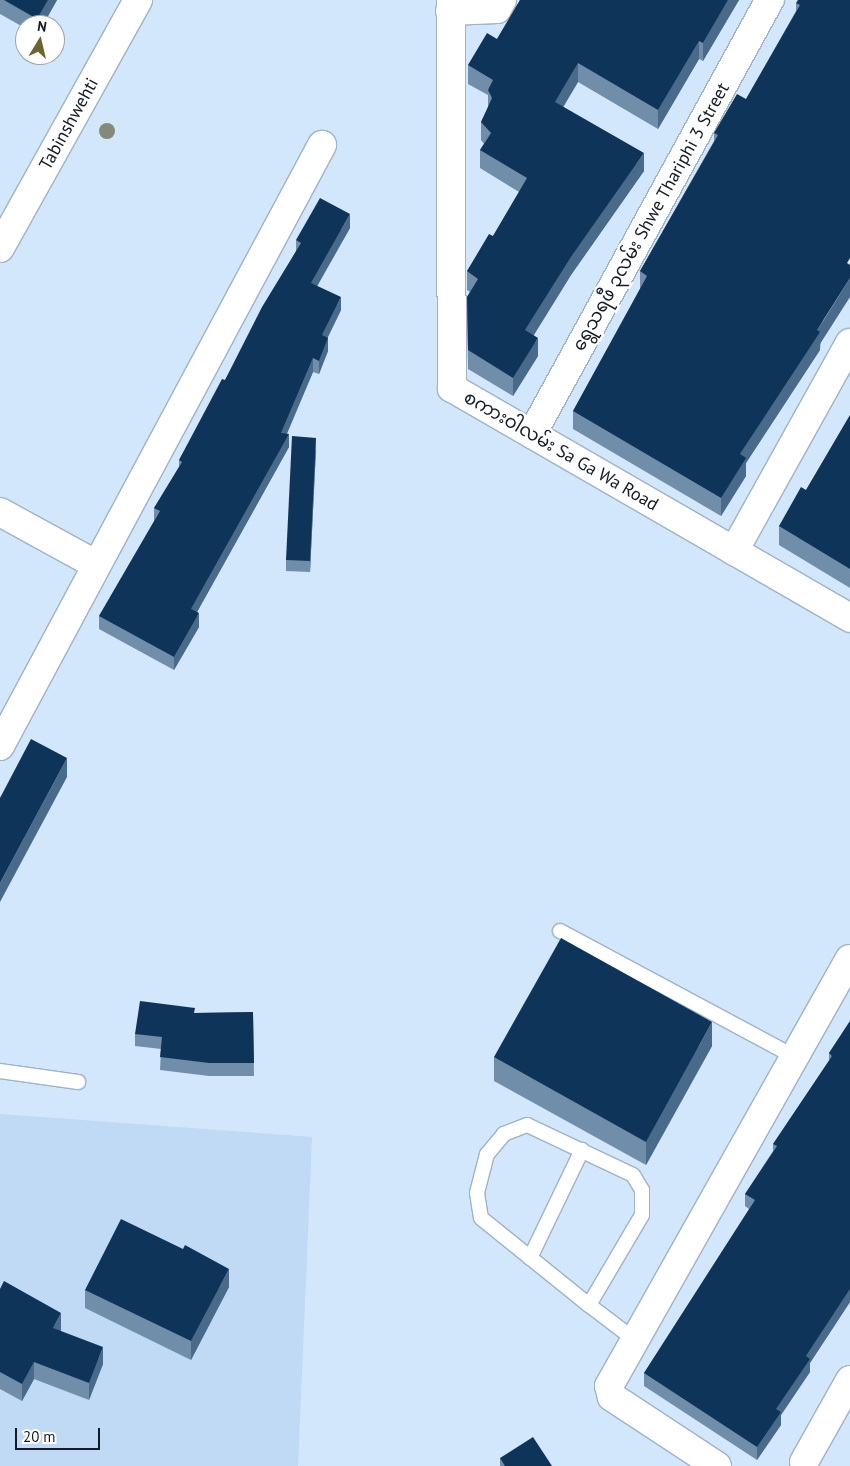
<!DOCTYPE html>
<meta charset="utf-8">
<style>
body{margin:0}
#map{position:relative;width:850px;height:1466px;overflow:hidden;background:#d2e6fc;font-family:"PT Sans","Noto Sans Myanmar",sans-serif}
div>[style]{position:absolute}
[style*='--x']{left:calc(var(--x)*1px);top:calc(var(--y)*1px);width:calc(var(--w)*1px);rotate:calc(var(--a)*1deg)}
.built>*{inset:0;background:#c0d9f4}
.roads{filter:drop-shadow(1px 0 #9fb2c7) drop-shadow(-1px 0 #9fb2c7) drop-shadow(0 1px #9fb2c7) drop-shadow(0 -1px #9fb2c7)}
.service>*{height:14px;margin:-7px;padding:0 7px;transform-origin:7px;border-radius:7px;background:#fff}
.minor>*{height:28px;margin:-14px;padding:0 14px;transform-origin:14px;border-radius:14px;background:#fff}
.secondary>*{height:28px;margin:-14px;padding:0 14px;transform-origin:14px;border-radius:14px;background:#fff}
.trees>*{width:16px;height:16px;margin:-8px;border-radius:50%;background:#84897a}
.wall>*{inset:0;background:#708eaa}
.shaded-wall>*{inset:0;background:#496a8a}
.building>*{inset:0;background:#0e3559}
span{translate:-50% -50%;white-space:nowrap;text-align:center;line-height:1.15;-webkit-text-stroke:5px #fff;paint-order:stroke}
.street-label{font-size:18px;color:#141b23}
.north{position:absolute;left:15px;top:15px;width:50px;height:50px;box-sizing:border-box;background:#fff;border:1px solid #a1a4a7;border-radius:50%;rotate:9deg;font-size:14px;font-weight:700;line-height:20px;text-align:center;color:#141b23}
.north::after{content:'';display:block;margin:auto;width:18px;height:22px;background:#6d6431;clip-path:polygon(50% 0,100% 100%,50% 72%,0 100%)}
.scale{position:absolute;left:15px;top:1428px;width:85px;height:22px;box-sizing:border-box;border:2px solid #141b23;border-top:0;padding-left:6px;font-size:15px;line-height:18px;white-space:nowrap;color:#141b23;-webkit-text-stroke:4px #fff;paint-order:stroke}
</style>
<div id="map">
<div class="built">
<div style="clip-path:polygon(0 1114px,312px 1137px,298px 1466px,0 1466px)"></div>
</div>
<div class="roads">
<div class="service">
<div style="--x:560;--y:931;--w:267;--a:28.2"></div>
<div style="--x:0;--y:1071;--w:79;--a:8"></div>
<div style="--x:530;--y:1258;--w:120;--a:-64.3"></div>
<div style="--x:589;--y:1305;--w:104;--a:-59.5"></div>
<div style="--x:642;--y:1215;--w:25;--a:-90"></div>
<div style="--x:642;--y:1190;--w:17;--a:-121"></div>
<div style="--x:633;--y:1175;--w:117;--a:-154.7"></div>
<div style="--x:527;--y:1125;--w:25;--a:159"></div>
<div style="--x:504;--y:1134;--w:26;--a:130"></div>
<div style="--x:487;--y:1154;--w:40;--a:104.4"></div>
<div style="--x:477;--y:1193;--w:25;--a:81"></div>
<div style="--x:481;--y:1218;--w:139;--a:38.9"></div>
<div style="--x:589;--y:1305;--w:58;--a:37.3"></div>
</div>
<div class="minor">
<div style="--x:451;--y:0;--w:388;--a:89.9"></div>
<div style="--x:452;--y:388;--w:460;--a:30"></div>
<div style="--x:450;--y:11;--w:47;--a:-2.4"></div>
<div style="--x:497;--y:9;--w:10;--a:-61"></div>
<div style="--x:532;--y:434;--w:495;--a:-61.3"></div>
<div style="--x:0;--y:512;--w:108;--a:28.7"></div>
<div style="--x:734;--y:551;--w:238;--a:-60.9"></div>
<div style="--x:0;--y:746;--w:682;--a:-61.82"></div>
<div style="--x:804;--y:1462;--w:94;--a:-60.7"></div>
<div style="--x:717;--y:1466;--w:126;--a:-146.7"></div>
<div style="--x:612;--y:1397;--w:11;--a:-105"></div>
<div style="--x:609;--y:1386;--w:490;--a:-60.6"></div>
</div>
<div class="secondary">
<div style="--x:0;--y:248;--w:284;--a:-60.9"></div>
</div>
</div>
<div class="trees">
<div style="left:107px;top:131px"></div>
</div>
<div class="wall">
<div style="clip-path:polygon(0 0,57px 0,43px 25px,25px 25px,25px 28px,0 14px)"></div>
<div style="clip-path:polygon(520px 0,739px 0,703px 61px,699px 59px,658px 129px,578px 82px,563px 107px,644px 171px,571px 275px,534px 335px,538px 356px,513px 396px,468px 369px,467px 297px,470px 292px,467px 290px,467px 271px,493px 236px,519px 192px,480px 168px,480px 150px,484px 144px,481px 140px,481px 122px,488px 108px,488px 95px,468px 84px,468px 65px,497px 39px)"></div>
<div style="clip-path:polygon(850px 0,820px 350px,746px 463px,746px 476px,721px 516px,573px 429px,573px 411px,640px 289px,640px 271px,714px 141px,714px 133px,746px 99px,796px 11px,796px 3px)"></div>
<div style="clip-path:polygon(350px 228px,317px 286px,341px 310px,328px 337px,328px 351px,319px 374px,313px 372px,287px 434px,289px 447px,197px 612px,199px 627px,174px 670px,99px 629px,99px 616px,154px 521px,154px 508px,179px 467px,179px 460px,225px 380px,296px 251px,296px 240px)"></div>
<div style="clip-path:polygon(850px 415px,850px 588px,779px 545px,779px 526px,806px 490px)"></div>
<div style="clip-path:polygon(316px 449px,310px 572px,286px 571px,286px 560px)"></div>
<div style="clip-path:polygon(253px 1012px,254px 1076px,209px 1076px,160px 1070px,161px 1049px,135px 1046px,135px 1034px,195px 1013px)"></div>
<div style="clip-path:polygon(850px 1021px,850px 1302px,810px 1363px,810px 1372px,781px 1415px,781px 1425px,757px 1460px,644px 1386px,644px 1373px,749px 1209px,745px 1206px,745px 1194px,773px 1151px,773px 1144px,829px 1061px,829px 1053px)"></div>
<div style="clip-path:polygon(712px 1046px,646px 1165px,494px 1081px,494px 1057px)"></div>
<div style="clip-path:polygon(229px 1287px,191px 1360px,85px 1308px,85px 1290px)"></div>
<div style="clip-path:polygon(0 1289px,61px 1330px,61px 1331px,103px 1364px,89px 1400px,34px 1379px,22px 1401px,0 1389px)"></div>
<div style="clip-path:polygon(500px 1458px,552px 1466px,500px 1466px)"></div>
</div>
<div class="shaded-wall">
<div style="clip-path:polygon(48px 0,57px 0,43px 25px,37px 25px,37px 19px)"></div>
<div style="clip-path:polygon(728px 0,739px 0,703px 61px,703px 43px)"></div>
<div style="clip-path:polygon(699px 41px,699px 59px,658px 129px,658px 110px)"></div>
<div style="clip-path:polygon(578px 63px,578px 82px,555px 121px,555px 102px)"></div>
<div style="clip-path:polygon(644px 153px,644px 171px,571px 275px,525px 349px,525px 330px,571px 257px)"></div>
<div style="clip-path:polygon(350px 214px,350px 228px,311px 297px,311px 283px)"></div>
<div style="clip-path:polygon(850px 278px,850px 297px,820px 344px,820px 350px,746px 463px,746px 476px,721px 516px,721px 498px,740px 454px)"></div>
<div style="clip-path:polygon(341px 297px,341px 310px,322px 349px,322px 335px)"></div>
<div style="clip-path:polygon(328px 338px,328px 351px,319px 374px,319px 361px)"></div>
<div style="clip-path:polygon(538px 338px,538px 356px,513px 396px,513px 378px)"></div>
<div style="clip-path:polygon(313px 358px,313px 372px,281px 447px,281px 433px)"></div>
<div style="clip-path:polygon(289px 434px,289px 447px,191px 623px,191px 609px)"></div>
<div style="clip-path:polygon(316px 438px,316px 449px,310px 572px,310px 561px)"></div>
<div style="clip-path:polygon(199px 613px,199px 627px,174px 670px,174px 657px)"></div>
<div style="clip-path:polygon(67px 758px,67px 777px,0 902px,0 883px)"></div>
<div style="clip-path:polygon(712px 1022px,712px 1046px,646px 1165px,646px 1142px)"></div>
<div style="clip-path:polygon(229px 1269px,229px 1287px,191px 1360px,191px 1341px)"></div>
<div style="clip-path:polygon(850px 1289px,850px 1302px,810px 1363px,810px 1372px,781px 1415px,781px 1425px,757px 1460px,757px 1447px,776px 1409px,806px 1356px)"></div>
<div style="clip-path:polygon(61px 1313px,61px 1330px,53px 1345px,53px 1328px)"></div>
<div style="clip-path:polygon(103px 1347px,103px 1364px,89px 1400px,89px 1383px)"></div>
<div style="clip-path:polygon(34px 1362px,34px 1379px,22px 1401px,22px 1384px)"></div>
</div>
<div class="building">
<div style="clip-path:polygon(4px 0,48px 0,37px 19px)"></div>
<div style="clip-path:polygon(520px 0,728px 0,703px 43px,699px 41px,658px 110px,578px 63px,555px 102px,644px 153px,571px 257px,525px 330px,538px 338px,513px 378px,468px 350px,467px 297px,478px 279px,467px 271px,489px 234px,493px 236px,527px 178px,480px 150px,491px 133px,481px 122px,492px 98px,488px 90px,493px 80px,468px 65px,487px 33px,497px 39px)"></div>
<div style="clip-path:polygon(798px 0,850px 0,850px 258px,847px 263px,850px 265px,850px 278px,817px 330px,820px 332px,740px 454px,746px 458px,721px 498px,573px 411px,647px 276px,640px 271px,718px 135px,714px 133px,737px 94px,746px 99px,800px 5px,796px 3px)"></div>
<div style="clip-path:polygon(320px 198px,350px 214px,311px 283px,341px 297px,322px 335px,328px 338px,319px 361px,313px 358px,281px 433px,289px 434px,191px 609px,199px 613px,174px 657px,99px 616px,160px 511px,154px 508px,182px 462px,179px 460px,222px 379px,225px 380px,262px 307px,301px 243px,296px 240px)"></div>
<div style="clip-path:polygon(850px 415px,850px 569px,779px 526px,801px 487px,806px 490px)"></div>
<div style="clip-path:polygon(292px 436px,316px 438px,310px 561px,286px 560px)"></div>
<div style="clip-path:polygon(31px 739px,67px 758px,0 883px,0 798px)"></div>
<div style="clip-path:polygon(561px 938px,712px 1022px,646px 1142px,494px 1057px)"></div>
<div style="clip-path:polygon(140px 1001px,195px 1008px,194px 1013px,253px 1012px,254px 1063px,209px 1063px,160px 1057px,162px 1037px,135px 1034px)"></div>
<div style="clip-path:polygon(850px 1021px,850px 1289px,806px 1356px,810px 1359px,776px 1409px,781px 1412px,757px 1447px,644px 1373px,755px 1200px,745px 1194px,777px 1146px,773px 1144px,832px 1056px,829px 1053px)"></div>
<div style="clip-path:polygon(121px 1219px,183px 1249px,185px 1245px,229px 1269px,191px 1341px,85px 1290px)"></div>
<div style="clip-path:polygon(4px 1281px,61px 1313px,53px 1328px,103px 1347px,89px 1383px,34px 1362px,22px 1384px,0 1372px,0 1289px)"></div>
<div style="clip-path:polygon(533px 1437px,552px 1466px,505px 1466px,500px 1458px)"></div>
</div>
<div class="street-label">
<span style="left:69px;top:124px;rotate:-61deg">Tabinshwehti</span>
<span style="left:651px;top:217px;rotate:-61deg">ရွေသရဖီ ၃လမ်း Shwe Thariphi 3 Street</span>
<span style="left:561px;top:451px;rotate:30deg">စကားဝါလမ်း Sa Ga Wa Road</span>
</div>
<div class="north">N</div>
<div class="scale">20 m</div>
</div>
